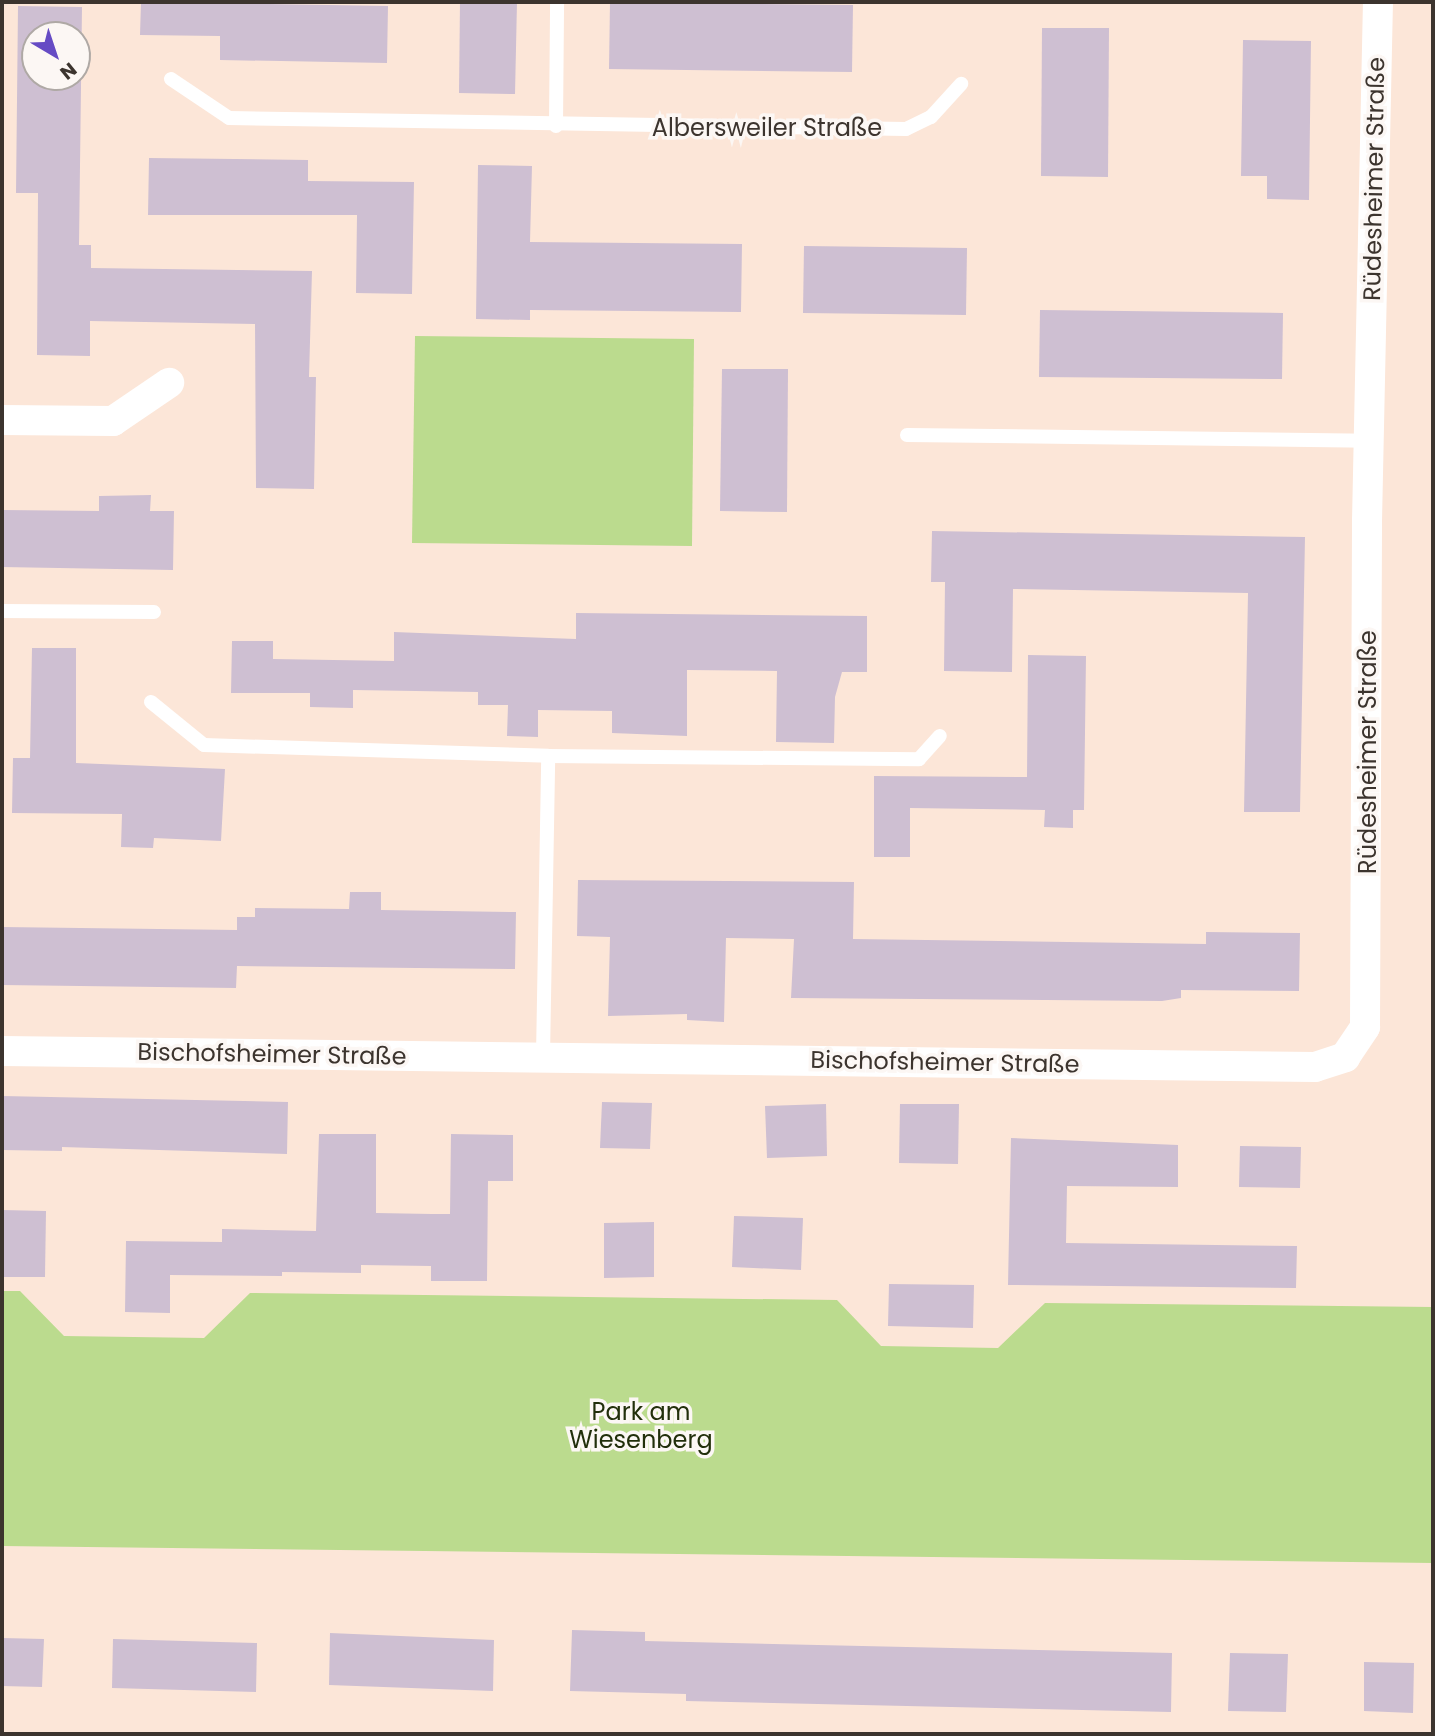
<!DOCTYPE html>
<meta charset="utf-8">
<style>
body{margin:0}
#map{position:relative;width:1435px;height:1736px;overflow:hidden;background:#fce6d8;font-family:Poppins,sans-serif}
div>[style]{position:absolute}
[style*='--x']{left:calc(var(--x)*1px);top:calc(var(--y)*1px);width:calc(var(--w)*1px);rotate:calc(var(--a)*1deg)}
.green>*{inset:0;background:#bbdb8e}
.building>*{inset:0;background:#cebfd2}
.service>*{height:14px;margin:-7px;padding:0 7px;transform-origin:7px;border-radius:7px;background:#fff}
.minor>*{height:30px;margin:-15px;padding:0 15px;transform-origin:15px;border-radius:15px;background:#fff}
span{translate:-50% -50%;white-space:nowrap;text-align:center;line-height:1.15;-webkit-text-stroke:7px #fcf7f4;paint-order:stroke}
.street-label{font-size:24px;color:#3c342e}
.park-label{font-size:24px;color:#222f0b}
.frame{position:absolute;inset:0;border:4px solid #3c342e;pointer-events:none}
.north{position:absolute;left:21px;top:21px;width:70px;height:70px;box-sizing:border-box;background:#fcf7f4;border:2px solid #afa9a5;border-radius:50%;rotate:141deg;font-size:19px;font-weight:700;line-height:28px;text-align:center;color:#3c342e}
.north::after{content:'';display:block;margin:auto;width:24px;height:32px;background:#664bc4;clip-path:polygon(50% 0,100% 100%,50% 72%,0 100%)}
</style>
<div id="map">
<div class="green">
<div style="clip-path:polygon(415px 336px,694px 339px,692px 546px,412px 543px)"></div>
<div style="clip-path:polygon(2px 1291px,20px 1291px,64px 1336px,204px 1338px,250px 1293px,837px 1300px,881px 1346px,998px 1348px,1045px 1303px,1433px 1307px,1433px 1563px,2px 1546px)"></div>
</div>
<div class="building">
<div style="clip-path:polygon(141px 2px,388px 6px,387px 63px,220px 60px,220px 36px,140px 35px)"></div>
<div style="clip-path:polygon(460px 2px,517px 2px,515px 94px,459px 93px)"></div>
<div style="clip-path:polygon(610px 2px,853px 5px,852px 72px,609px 69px)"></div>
<div style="clip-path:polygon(evenodd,18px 6px,82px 7px,79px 245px,91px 245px,91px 268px,312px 271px,309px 377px,316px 377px,314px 489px,256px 488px,255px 324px,90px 321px,90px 356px,37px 355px,38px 193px,16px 193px,18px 6px,35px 35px,77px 35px,77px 77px,35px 77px,35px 35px)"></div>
<div style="clip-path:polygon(1042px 28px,1109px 28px,1108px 177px,1041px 176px)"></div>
<div style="clip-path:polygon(1243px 40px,1311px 41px,1309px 200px,1267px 199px,1267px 176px,1241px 176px)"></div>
<div style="clip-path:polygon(149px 158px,308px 160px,308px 181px,414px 182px,412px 294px,356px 293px,357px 215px,148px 215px)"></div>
<div style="clip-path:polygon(478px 165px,532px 166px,530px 242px,742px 244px,741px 312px,530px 310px,530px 320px,476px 319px)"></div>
<div style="clip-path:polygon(804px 246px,967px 248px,966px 315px,803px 313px)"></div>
<div style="clip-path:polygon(1040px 310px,1283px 313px,1282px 379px,1039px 377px)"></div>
<div style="clip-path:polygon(722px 369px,788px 369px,787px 512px,720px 511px)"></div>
<div style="clip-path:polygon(151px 495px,150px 511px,174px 511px,173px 570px,2px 567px,2px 510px,99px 511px,99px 496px)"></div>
<div style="clip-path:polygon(932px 531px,1305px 537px,1300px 812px,1244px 812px,1248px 593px,1013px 589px,1012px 672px,944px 671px,945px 582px,931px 582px)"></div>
<div style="clip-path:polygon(576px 613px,867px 616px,867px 672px,842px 672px,835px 697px,834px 743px,776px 742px,777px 671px,687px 670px,687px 736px,612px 733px,612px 711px,538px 710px,538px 737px,507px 736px,508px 705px,478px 705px,478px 692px,353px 690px,353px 708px,310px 707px,310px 693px,231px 693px,232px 641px,273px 641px,273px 659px,394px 661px,394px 632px,576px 639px)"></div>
<div style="clip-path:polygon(32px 648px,76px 648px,76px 763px,225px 769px,221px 841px,154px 838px,153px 848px,121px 847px,122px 814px,12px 813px,13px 758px,30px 758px)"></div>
<div style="clip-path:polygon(1028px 655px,1086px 656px,1084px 810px,1073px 810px,1073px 828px,1044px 827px,1045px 810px,910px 808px,910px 857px,874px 857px,874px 776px,1027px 777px)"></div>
<div style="clip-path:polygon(578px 880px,854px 882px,853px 939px,1206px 944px,1206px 932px,1300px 933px,1299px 991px,1181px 990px,1181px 998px,1162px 1001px,791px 998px,794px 939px,726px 938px,724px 1022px,687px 1020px,687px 1014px,608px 1016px,610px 937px,577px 936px)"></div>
<div style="clip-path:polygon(350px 892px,381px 892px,381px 910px,516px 912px,515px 969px,237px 966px,236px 988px,2px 985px,2px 927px,237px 930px,237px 917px,255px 917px,255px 908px,349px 909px)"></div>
<div style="clip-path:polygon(2px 1096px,288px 1102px,287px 1154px,62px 1147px,62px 1151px,2px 1150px)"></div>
<div style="clip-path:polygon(602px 1102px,652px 1103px,650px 1149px,600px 1148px)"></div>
<div style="clip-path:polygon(826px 1104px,827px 1156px,767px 1158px,765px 1106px)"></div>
<div style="clip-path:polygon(900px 1104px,959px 1104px,958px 1164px,899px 1163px)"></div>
<div style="clip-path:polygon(319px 1134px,376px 1134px,376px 1213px,432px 1214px,450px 1214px,451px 1134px,513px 1135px,513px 1181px,488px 1181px,487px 1281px,431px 1281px,431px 1266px,361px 1265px,361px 1273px,282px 1272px,282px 1276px,170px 1275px,170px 1313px,125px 1312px,126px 1241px,222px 1242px,222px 1229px,316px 1231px)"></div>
<div style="clip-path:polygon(1011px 1138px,1178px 1145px,1178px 1187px,1067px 1186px,1066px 1243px,1297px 1246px,1296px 1288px,1008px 1285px)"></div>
<div style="clip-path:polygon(1240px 1146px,1301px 1147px,1300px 1188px,1239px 1187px)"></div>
<div style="clip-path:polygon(2px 1210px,46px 1211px,45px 1277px,2px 1277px)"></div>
<div style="clip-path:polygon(734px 1216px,803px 1218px,801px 1270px,732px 1267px)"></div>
<div style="clip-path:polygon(654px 1222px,654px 1277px,604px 1278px,604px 1223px)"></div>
<div style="clip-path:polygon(889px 1284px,974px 1285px,973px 1328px,888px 1326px)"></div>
<div style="clip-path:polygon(572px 1630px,645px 1632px,645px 1641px,1172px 1653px,1171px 1712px,686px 1701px,686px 1694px,570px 1691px)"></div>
<div style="clip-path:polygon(330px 1633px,494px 1640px,493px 1691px,329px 1685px)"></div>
<div style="clip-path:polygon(2px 1638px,44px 1639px,42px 1687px,2px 1686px)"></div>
<div style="clip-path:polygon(113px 1639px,257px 1643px,256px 1692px,112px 1688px)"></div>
<div style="clip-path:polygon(1230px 1653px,1288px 1654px,1286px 1712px,1228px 1711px)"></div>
<div style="clip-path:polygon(1364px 1662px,1414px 1663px,1413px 1713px,1364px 1711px)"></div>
</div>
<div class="service">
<div style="--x:171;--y:79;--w:70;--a:33.9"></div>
<div style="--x:229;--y:118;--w:677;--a:0.93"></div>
<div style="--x:906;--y:129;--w:28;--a:-26"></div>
<div style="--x:931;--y:117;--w:45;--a:-47.7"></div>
<div style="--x:556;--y:126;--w:124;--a:-89.5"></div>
<div style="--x:907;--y:435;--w:462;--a:0.7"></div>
<div style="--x:2;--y:611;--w:152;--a:0.4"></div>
<div style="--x:151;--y:702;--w:68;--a:39.1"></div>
<div style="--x:204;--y:745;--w:344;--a:1.8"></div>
<div style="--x:548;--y:756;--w:371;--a:0.5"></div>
<div style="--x:919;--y:759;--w:31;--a:-48"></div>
<div style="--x:543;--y:1056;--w:300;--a:-89"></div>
</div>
<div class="minor">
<div style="--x:2;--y:420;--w:111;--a:0.5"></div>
<div style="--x:113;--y:421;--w:68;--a:-34.2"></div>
<div style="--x:2;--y:1051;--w:1313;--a:0.7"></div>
<div style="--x:1315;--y:1067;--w:32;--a:-18"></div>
<div style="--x:1345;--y:1057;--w:36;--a:-56"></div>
<div style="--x:1365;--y:1027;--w:506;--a:-89.77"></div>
<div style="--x:1367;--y:521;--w:519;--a:-88.79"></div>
</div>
<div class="street-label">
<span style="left:767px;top:128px">Albersweiler Straße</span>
<span style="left:1374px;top:179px;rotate:-89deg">Rüdesheimer Straße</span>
<span style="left:1368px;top:752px;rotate:-90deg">Rüdesheimer Straße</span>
<span style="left:272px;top:1054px;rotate:1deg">Bischofsheimer Straße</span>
<span style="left:945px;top:1062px;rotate:1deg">Bischofsheimer Straße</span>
</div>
<div class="park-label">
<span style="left:641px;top:1426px">Park am<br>Wiesenberg</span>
</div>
<div class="frame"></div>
<div class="north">N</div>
</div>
